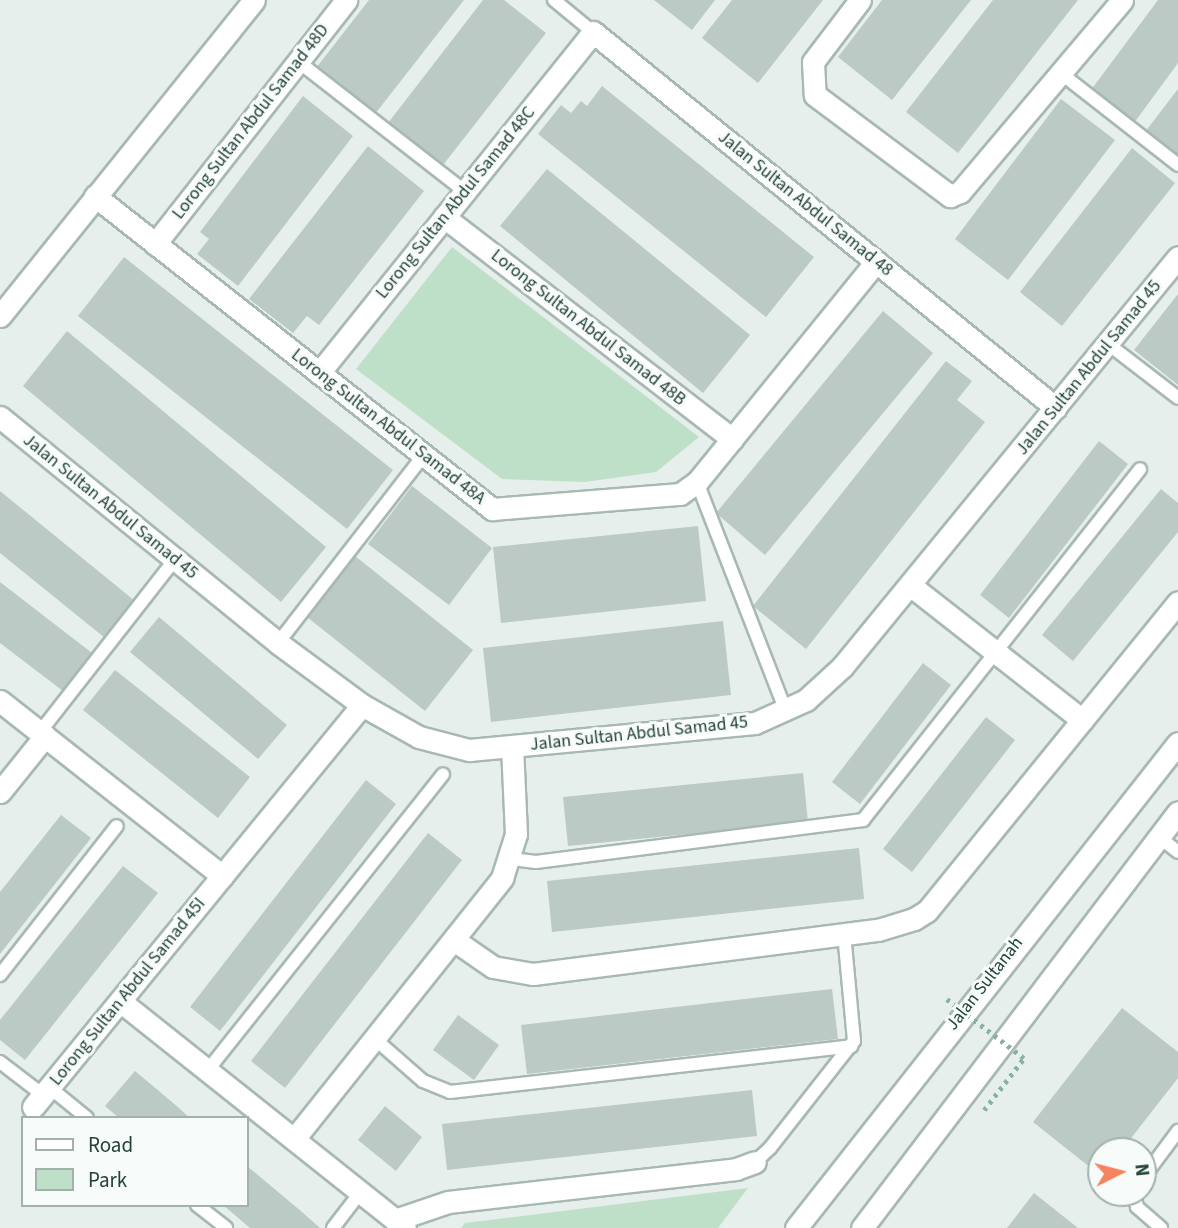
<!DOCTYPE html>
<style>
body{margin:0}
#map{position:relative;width:1178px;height:1228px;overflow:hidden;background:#e6efeb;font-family:"Source Sans 3",sans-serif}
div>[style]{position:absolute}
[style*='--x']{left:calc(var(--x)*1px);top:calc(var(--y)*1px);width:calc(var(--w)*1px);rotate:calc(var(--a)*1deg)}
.green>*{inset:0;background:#bfe0c8}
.building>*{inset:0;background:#bbcac4}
.path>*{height:4.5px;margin-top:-2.25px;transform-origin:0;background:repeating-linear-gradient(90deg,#86b3a5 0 3.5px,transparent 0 8.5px)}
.roads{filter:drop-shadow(2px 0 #a8b8b2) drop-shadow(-2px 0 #a8b8b2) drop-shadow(0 2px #a8b8b2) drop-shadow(0 -2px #a8b8b2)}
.service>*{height:12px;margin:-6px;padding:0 6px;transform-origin:6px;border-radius:6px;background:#fff}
.minor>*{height:21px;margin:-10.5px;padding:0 10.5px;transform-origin:10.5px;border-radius:10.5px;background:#fff}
.tertiary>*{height:21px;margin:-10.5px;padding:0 10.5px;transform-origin:10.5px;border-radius:10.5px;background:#fff}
.path-bridge>*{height:4.5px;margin-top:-2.25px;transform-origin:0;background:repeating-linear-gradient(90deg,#86b3a5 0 3.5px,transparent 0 8.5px)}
span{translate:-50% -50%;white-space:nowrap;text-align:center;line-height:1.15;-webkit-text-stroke:6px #f7fbf9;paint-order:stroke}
.street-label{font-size:18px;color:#24423a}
.legend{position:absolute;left:21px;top:1116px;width:228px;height:91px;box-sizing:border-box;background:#f7fbf9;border:2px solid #a3b1ad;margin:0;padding:9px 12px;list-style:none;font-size:21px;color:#24423a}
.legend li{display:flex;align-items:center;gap:14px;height:35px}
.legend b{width:35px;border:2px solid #a3b1ad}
.north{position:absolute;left:1087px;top:1137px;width:70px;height:70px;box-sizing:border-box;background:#f7fbf9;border:2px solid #a3b1ad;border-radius:50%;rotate:84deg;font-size:19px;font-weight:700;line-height:28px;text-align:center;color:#24423a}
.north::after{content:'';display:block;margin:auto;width:24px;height:32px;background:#f4845f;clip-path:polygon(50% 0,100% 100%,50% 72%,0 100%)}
</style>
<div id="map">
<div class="green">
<div style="clip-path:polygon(452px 247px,699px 437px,656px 472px,585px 482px,502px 479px,356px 369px)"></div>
<div style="clip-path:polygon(748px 1188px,718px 1228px,461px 1228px,465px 1223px)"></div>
</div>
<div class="building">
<div style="clip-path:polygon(369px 0,464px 0,375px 114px,316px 68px)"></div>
<div style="clip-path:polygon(483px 0,504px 0,546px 33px,443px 165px,388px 123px)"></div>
<div style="clip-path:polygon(654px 0,715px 0,692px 30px)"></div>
<div style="clip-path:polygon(732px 0,823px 0,758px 83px,702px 38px)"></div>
<div style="clip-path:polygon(882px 0,971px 0,892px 100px,838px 57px)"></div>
<div style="clip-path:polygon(993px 0,1078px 0,958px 153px,906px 112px)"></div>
<div style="clip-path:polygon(1158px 0,1178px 0,1178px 63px,1134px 123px,1091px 90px)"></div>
<div style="clip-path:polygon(602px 86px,814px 257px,766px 317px,538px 134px,561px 105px,571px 113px,581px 101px,587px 106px)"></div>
<div style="clip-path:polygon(1178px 89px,1178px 158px,1145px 132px)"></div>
<div style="clip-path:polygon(303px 96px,353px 136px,238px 286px,197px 254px,209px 239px,200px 232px)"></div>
<div style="clip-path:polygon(1061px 99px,1115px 140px,1008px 280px,955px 239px)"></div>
<div style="clip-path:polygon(368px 146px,424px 191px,319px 325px,307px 316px,293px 333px,249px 299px)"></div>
<div style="clip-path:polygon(1132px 148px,1175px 183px,1062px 326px,1020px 292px)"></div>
<div style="clip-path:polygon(547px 169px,750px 335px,703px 393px,500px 226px)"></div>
<div style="clip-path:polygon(124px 257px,393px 470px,347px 529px,78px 316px)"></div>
<div style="clip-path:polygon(1178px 294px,1178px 385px,1134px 350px)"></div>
<div style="clip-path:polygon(883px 311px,933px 353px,765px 555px,716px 513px)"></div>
<div style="clip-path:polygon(67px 331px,326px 547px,281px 602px,23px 386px)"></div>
<div style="clip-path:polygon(946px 361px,972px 381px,957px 400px,985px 422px,806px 649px,753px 606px)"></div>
<div style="clip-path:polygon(1099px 441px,1128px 464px,1009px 618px,980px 595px)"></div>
<div style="clip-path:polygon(412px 486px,492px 548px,449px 605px,368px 544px)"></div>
<div style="clip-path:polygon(1161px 489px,1178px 503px,1178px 532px,1073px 661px,1042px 635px)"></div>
<div style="clip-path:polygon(0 491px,135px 601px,105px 638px,0 553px)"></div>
<div style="clip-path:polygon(698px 526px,706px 601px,501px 623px,493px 547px)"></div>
<div style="clip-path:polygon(355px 556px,473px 650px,425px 711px,307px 617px)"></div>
<div style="clip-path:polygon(0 582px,92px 653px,63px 691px,0 643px)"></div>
<div style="clip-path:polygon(159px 617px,287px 725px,258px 759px,130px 652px)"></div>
<div style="clip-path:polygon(723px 621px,731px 695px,491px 722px,483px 648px)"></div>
<div style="clip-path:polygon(923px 663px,951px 685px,860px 804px,832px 782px)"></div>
<div style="clip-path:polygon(115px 670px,250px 777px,218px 818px,83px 710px)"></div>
<div style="clip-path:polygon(986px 717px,1015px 740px,912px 872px,883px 849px)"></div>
<div style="clip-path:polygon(803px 773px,808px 822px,568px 846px,563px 797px)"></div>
<div style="clip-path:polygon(366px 780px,396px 804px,220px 1031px,190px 1007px)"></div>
<div style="clip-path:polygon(61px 815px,91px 838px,0 954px,0 892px)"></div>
<div style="clip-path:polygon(428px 833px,462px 860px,285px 1088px,251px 1061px)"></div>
<div style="clip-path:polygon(859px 848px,864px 899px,552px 932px,547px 881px)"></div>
<div style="clip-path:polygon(123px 866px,158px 893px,25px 1060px,0 1040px,0 1020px)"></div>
<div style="clip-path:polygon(832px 989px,838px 1039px,527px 1074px,521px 1025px)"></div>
<div style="clip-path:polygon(1122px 1008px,1178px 1052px,1178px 1078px,1121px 1151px,1101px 1151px,1101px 1176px,1033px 1122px)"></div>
<div style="clip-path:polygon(458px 1015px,499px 1045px,474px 1080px,433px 1050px)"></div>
<div style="clip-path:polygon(135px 1071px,172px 1102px,190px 1118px,119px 1118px,105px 1106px)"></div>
<div style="clip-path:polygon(752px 1090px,757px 1136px,447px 1170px,442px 1124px)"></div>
<div style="clip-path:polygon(385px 1106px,422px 1137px,396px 1171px,358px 1140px)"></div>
<div style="clip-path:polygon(247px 1166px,302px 1212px,320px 1228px,250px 1228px,223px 1205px,247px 1205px)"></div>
<div style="clip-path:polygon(1034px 1193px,1078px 1228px,1007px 1228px)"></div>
</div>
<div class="path">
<div style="--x:984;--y:1110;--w:66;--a:-52.4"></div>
</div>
<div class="roads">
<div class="service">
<div style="--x:554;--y:0;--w:50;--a:39.4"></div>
<div style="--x:300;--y:63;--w:210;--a:37.9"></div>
<div style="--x:1063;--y:75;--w:146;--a:38"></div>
<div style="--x:1108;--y:344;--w:88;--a:37.6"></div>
<div style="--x:697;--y:482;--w:243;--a:68.8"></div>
<div style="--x:278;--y:643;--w:238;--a:-52.2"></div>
<div style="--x:40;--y:732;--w:219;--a:-52"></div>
<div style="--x:1159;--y:837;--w:24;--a:38"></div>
<div style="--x:512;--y:859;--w:24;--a:7"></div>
<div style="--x:536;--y:862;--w:330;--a:-7.3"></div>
<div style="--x:863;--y:820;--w:447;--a:-51.7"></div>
<div style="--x:0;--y:975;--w:189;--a:-51.9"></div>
<div style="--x:375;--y:1039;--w:64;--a:41.2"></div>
<div style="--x:423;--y:1081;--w:29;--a:22"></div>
<div style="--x:450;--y:1092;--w:404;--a:-6.5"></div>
<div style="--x:0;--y:1062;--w:54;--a:37.5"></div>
<div style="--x:207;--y:1071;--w:379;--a:-51.5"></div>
<div style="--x:49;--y:1087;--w:49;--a:39.2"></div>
<div style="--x:755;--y:1162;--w:21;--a:-43"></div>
<div style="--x:770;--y:1148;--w:136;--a:-51.9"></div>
<div style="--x:854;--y:1041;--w:107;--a:-95.3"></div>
<div style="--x:1143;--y:1178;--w:59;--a:-53.3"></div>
<div style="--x:1134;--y:1193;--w:14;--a:78"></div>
<div style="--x:1137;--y:1207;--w:32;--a:41"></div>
<div style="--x:197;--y:1205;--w:37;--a:38"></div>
<div style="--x:333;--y:1228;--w:44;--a:-52.4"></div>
</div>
<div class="minor">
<div style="--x:860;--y:0;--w:78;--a:127.2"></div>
<div style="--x:813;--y:62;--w:33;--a:87"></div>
<div style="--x:815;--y:95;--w:169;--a:36.8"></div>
<div style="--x:950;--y:196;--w:11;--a:-22"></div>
<div style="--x:960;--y:192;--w:251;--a:-49.8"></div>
<div style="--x:95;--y:196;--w:506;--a:38.25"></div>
<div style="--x:492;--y:509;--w:189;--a:-4.6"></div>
<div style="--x:680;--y:494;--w:21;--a:-35"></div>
<div style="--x:697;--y:482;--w:284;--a:-50.9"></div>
<div style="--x:444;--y:217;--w:364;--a:37.6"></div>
<div style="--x:155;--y:244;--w:310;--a:-51.9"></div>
<div style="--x:0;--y:316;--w:405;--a:-51.2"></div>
<div style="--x:319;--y:373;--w:437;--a:-51.2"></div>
<div style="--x:593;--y:32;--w:596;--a:39.08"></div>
<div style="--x:0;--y:417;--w:358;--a:39.1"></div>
<div style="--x:278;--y:643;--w:104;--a:36.4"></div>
<div style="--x:362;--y:705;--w:65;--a:29.3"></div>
<div style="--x:419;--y:737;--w:52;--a:14.6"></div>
<div style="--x:469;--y:750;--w:287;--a:-5.4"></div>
<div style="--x:755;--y:723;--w:56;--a:-24.3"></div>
<div style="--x:806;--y:700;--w:49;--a:-42.5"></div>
<div style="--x:842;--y:667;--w:530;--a:-50.66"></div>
<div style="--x:910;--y:585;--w:219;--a:38.1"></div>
<div style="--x:0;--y:701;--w:283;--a:38.2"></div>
<div style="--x:0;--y:792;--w:72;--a:-51.2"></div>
<div style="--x:454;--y:940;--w:47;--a:34.7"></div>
<div style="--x:493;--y:967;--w:41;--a:9.9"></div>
<div style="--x:533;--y:974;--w:348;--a:-7.3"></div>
<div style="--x:878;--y:930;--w:38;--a:-17"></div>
<div style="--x:914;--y:919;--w:15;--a:-32"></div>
<div style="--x:927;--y:911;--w:398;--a:-50.9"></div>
<div style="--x:120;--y:1001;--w:364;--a:38.5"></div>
<div style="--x:33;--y:1107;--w:519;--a:-50.7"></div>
<div style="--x:294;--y:1139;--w:334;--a:-51.4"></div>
<div style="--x:502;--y:878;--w:46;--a:-72.3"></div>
<div style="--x:516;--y:834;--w:88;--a:-92.6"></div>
<div style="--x:395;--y:1220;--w:56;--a:-18.8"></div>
<div style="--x:448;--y:1202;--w:290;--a:-6.5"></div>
<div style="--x:736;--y:1169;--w:20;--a:-20"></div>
</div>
<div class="tertiary">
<div style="--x:796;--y:1228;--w:617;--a:-51.78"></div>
<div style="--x:862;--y:1228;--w:522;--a:-52.78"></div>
</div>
</div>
<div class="path-bridge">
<div style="--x:947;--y:999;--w:97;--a:37.5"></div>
</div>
<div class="street-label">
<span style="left:251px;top:122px;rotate:-52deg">Lorong Sultan Abdul Samad 48D</span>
<span style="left:456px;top:203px;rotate:-51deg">Lorong Sultan Abdul Samad 48C</span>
<span style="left:805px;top:204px;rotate:39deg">Jalan Sultan Abdul Samad 48</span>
<span style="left:588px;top:328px;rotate:38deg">Lorong Sultan Abdul Samad 48B</span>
<span style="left:1089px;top:368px;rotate:-51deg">Jalan Sultan Abdul Samad 45</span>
<span style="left:388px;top:427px;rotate:38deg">Lorong Sultan Abdul Samad 48A</span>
<span style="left:110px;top:507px;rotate:39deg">Jalan Sultan Abdul Samad 45</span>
<span style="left:639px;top:734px;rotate:-6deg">Jalan Sultan Abdul Samad 45</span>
<span style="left:985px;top:984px;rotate:-52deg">Jalan Sultanah</span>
<span style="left:128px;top:992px;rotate:-51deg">Lorong Sultan Abdul Samad 45I</span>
</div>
<ul class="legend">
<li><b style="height:9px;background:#fff"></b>Road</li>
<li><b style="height:19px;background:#bfe0c8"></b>Park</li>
</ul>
<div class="north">N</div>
</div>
